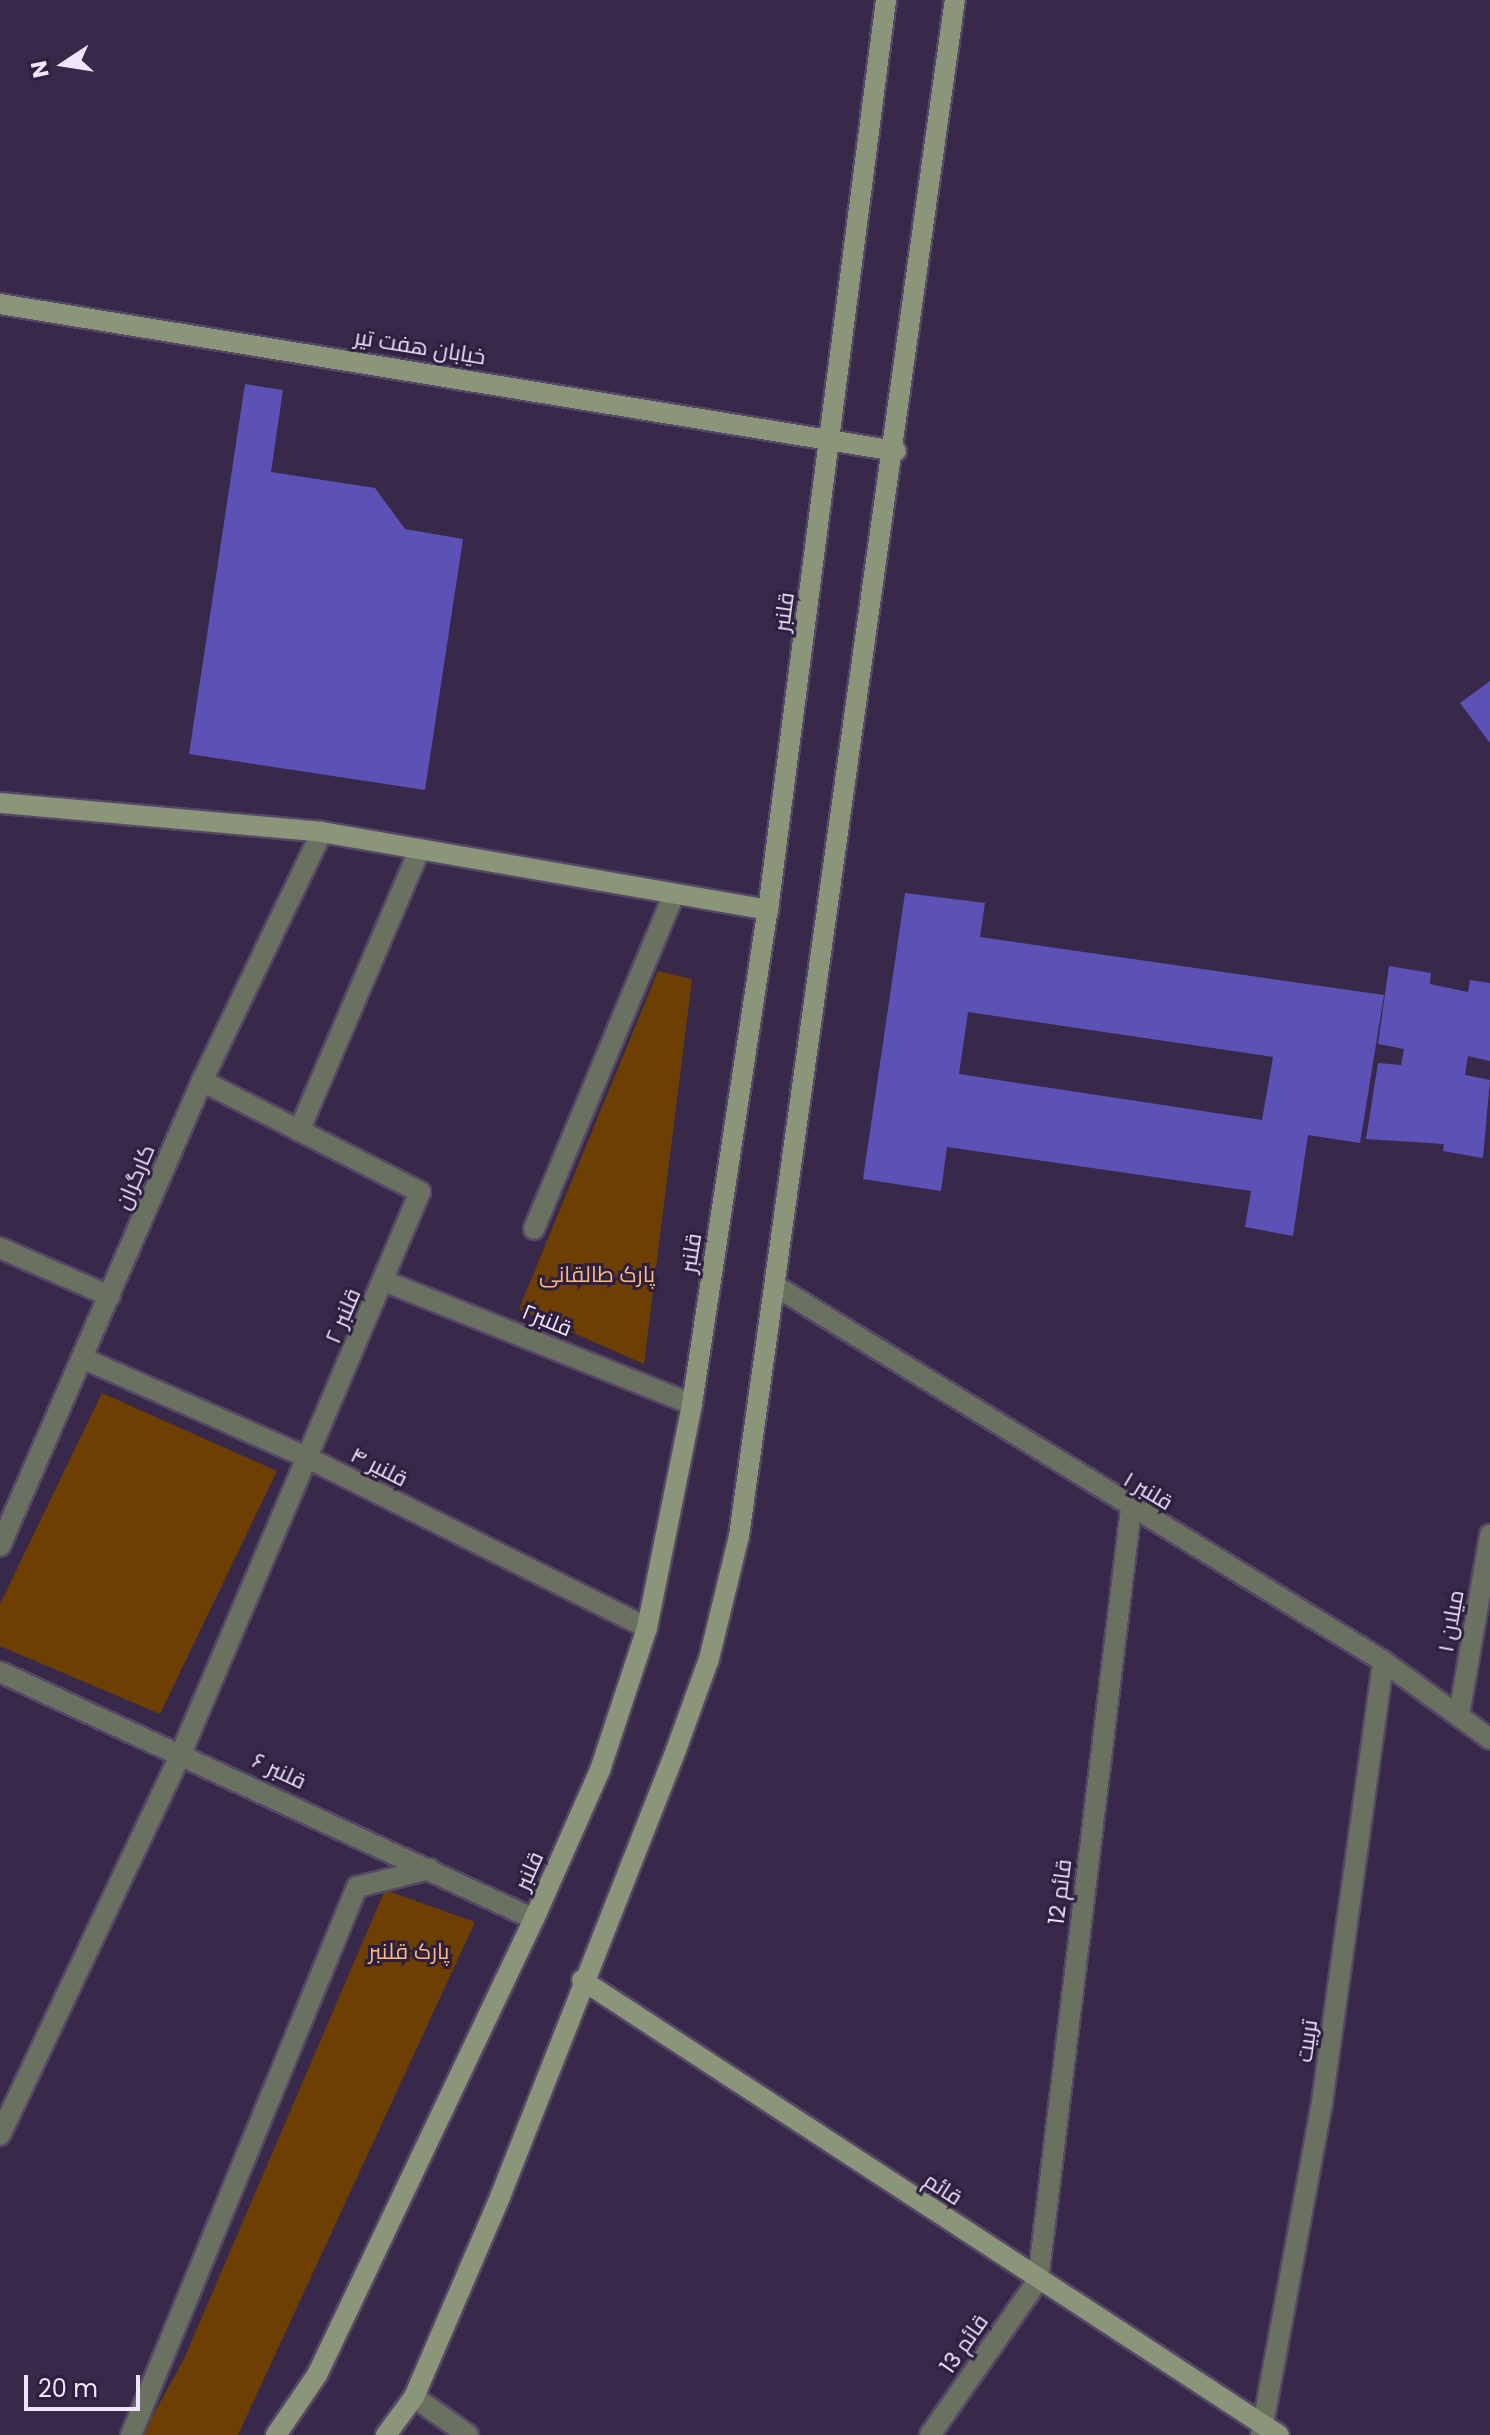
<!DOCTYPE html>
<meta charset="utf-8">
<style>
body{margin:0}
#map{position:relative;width:1490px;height:2435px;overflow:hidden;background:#38294a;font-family:Poppins,Cairo,sans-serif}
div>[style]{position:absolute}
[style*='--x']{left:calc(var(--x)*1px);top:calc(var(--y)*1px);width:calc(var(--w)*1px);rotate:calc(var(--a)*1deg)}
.green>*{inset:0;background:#6e3f02}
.building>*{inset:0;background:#5c52b5}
.roads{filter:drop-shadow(2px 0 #554766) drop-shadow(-2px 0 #554766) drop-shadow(0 2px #554766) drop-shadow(0 -2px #554766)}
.street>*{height:20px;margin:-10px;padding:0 10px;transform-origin:10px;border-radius:10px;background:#6b7160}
.secondary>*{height:20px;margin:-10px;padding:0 10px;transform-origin:10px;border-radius:10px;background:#8b9579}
span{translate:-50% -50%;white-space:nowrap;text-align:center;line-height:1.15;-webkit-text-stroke:6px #2e1f3f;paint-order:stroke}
.street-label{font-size:22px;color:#efe6fc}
.park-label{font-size:22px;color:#fbba7c}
.north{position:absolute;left:24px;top:24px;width:80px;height:80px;-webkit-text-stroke:6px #2e1f3f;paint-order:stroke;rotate:258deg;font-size:22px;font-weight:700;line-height:32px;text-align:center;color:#efe6fc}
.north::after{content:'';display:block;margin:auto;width:28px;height:36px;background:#efe6fc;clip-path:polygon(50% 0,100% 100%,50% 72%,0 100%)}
.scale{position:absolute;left:24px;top:2375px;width:116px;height:36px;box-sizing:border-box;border:4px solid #efe6fc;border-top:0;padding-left:10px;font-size:24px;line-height:28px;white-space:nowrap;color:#efe6fc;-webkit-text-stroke:6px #2e1f3f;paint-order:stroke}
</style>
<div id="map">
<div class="green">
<div style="clip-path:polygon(658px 971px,692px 979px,644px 1364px,519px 1309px)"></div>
<div style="clip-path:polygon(102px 1393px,277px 1471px,160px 1714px,0 1646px,0 1604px)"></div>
<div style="clip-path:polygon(385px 1890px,475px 1922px,238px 2435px,142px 2435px,184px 2359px)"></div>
</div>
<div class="building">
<div style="clip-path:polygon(245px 384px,283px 390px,271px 472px,375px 488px,405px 529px,463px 539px,425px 790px,189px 754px)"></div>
<div style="clip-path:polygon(1490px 681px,1490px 743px,1460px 703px)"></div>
<div style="clip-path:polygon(evenodd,905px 893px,985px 903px,980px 937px,1384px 995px,1360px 1143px,1308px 1135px,1293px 1236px,1245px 1227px,1251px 1191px,947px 1147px,941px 1191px,863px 1179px,905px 893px,968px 1012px,1273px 1057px,1262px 1120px,959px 1074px,968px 1012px)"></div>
<div style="clip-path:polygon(1389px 966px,1431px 973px,1430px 984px,1468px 992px,1470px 980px,1490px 983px,1490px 1061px,1468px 1056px,1465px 1075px,1490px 1080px,1483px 1158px,1443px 1151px,1444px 1144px,1366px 1139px,1378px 1063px,1401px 1065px,1404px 1049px,1378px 1044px)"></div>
</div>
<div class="roads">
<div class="street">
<div style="--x:299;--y:1131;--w:307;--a:-66.8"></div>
<div style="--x:534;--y:1229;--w:363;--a:-67.3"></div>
<div style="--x:0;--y:1248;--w:120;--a:23.6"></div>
<div style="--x:384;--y:1281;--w:332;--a:21.8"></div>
<div style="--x:779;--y:1288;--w:710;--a:31.7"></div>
<div style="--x:1383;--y:1661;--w:132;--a:36.1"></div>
<div style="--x:84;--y:1359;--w:245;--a:23.8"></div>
<div style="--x:308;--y:1458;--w:379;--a:26.6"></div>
<div style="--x:0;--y:1546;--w:507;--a:-66.52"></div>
<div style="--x:202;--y:1081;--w:276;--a:-64.3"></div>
<div style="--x:0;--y:1672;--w:588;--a:24.82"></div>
<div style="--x:1459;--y:1715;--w:183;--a:-80.2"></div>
<div style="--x:0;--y:2135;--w:425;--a:-64.6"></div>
<div style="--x:182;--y:1751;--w:608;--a:-66.94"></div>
<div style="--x:420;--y:1192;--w:245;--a:-153"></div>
<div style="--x:414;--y:2397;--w:66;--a:35.1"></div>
<div style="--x:131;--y:2435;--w:593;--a:-67.59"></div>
<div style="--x:357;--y:1887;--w:75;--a:-13.9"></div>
<div style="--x:930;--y:2435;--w:189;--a:-55.1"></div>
<div style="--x:1038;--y:2280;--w:777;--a:-83.12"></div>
<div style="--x:1261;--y:2435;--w:338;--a:-79.6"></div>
<div style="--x:1322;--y:2103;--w:446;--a:-82.1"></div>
</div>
<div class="secondary">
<div style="--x:0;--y:304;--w:908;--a:9.32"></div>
<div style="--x:0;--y:803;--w:323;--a:5.1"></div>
<div style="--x:322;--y:832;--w:453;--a:9.9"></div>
<div style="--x:582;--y:1980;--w:832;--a:33.14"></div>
<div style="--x:276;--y:2435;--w:73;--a:-55.7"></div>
<div style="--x:317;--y:2375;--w:505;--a:-64.55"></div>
<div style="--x:534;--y:1919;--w:163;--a:-66.1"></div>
<div style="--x:600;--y:1770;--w:150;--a:-71.7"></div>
<div style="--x:647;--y:1628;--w:228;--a:-78.6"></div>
<div style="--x:692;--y:1404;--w:500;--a:-81.3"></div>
<div style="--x:768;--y:910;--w:918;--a:-82.61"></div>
<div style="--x:386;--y:2435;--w:47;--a:-53.6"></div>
<div style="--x:414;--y:2397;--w:218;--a:-66.7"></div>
<div style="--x:500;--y:2197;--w:480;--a:-68.5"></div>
<div style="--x:676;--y:1750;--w:97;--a:-70.1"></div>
<div style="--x:709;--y:1659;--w:127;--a:-76.3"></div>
<div style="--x:739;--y:1536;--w:1551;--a:-82"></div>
</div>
</div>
<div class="street-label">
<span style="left:420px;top:347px;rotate:9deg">خیابان هفت تیر</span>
<span style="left:784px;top:612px;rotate:-82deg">قلنبر</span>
<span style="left:135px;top:1177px;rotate:-67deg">کارگران</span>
<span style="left:691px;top:1253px;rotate:-81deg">قلنبر</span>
<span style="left:343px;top:1316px;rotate:-67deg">قلنبر ۲</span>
<span style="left:547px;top:1320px;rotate:22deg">قلنبر۲</span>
<span style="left:379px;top:1467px;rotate:27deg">قلنیر ۴</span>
<span style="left:1148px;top:1491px;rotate:31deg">قلنبر ۱</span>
<span style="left:1451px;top:1621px;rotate:-80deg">میلان ۱</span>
<span style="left:279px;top:1771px;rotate:25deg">قلنبر ۶</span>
<span style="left:529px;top:1871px;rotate:-66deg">قلنبر</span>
<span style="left:1060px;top:1892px;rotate:-83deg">قائم 12</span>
<span style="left:1307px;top:2041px;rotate:-82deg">تربیت</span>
<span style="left:943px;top:2189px;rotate:33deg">قائم</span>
<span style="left:964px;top:2344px;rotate:-55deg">قائم 13</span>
</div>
<div class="park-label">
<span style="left:597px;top:1275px">پارک طالقانی</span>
<span style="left:409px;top:1952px">پارک قلنبر</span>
</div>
<div class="north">N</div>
<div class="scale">20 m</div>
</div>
